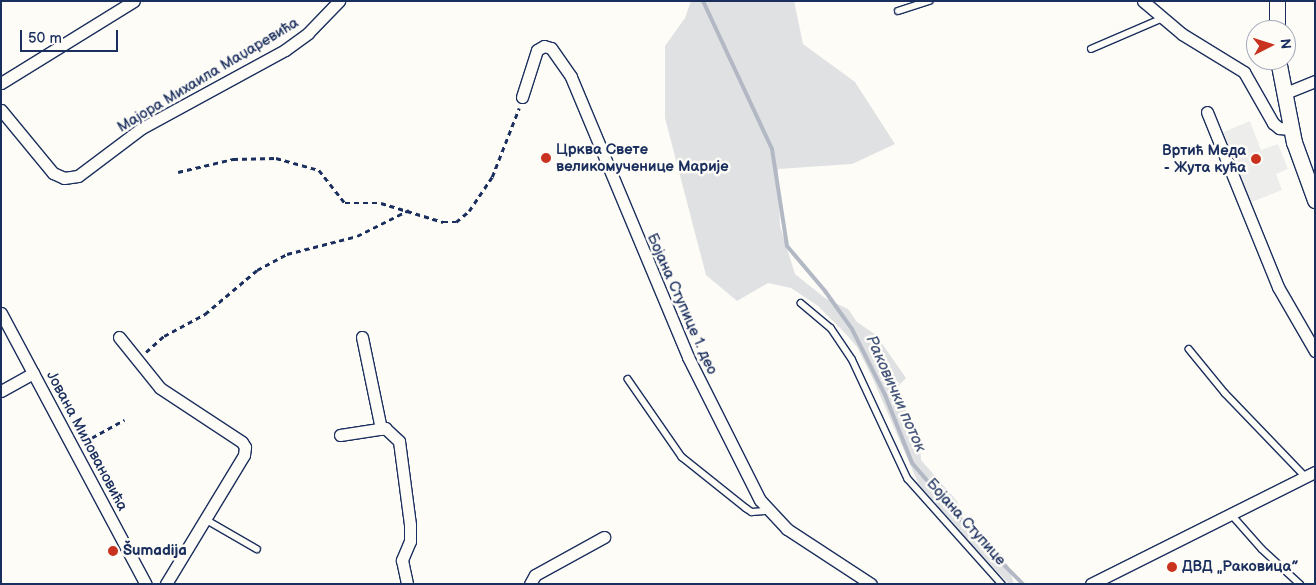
<!DOCTYPE html>
<meta charset="utf-8">
<style>
body{margin:0}
#map{position:relative;width:1316px;height:585px;overflow:hidden;background:#fdfcf7;font-family:"Balsamiq Sans",sans-serif}
div>[style]{position:absolute}
[style*='--x']{left:calc(var(--x)*1px);top:calc(var(--y)*1px);width:calc(var(--w)*1px);rotate:calc(var(--a)*1deg)}
.built>*{inset:0;background:#edeeec}
.green>*{inset:0;background:#e0e1e3}
.stream>*{height:4px;margin:-2px;padding:0 2px;transform-origin:2px;border-radius:2px;background:#b3b8c5}
.path>*{height:2.5px;margin-top:-1.25px;transform-origin:0;background:repeating-linear-gradient(90deg,#1b2f5e 0 5px,transparent 0 9px)}
.roads{filter:drop-shadow(1px 0 #1b2f5e) drop-shadow(-1px 0 #1b2f5e) drop-shadow(0 1px #1b2f5e) drop-shadow(0 -1px #1b2f5e)}
.service>*{height:5.5px;margin:-2.75px;padding:0 2.75px;transform-origin:2.75px;border-radius:2.75px;background:#fdfcf7}
.minor>*{height:11px;margin:-5.5px;padding:0 5.5px;transform-origin:5.5px;border-radius:5.5px;background:#fdfcf7}
.secondary>*{height:15px;margin:-7.5px;padding:0 7.5px;transform-origin:7.5px;border-radius:7.5px;background:#fdfcf7}
.dots>*{width:14px;height:14px;translate:-50% -50%;box-sizing:border-box;border:2px solid #fdfcf7;border-radius:50%}
span{translate:-50% -50%;white-space:nowrap;text-align:center;line-height:1.15;-webkit-text-stroke:5px #fdfcf7;paint-order:stroke}
.street-label{font-size:15px;color:#1b2f5e}
.poi-label{font-size:15px;color:#1b2f5e;font-weight:700}
.left{translate:0 -50%;text-align:left}
.right{translate:-100% -50%;text-align:right}
.water-label{font-size:16px;color:#49587d;font-style:italic}
.frame{position:absolute;inset:0;border:2px solid #1b2f5e;pointer-events:none}
.north{position:absolute;left:1246px;top:20px;width:50px;height:50px;box-sizing:border-box;background:#fdfcf7;border:1px solid #a3aaba;border-radius:50%;rotate:85deg;font-size:14px;font-weight:700;line-height:20px;text-align:center;color:#1b2f5e}
.north::after{content:'';display:block;margin:auto;width:18px;height:22px;background:#c8321e;clip-path:polygon(50% 0,100% 100%,50% 72%,0 100%)}
.scale{position:absolute;left:20px;top:30px;width:98px;height:22px;box-sizing:border-box;border:2px solid #1b2f5e;border-top:0;padding-left:6px;font-size:15px;line-height:18px;white-space:nowrap;color:#1b2f5e;-webkit-text-stroke:4px #fdfcf7;paint-order:stroke}
</style>
<div id="map">
<div class="built">
<div style="clip-path:polygon(1250px 121px,1261px 150px,1278px 144px,1288px 169px,1276px 174px,1282px 190px,1247px 204px,1219px 134px)"></div>
</div>
<div class="green">
<div style="clip-path:polygon(691px 1px,794px 1px,803px 44px,855px 82px,895px 144px,852px 164px,778px 169px,780px 226px,795px 274px,825px 298px,848px 309px,857px 322px,876px 335px,906px 378px,894px 391px,919px 432px,921px 460px,957px 501px,966px 525px,1008px 565px,1014px 584px,1009px 584px,982px 556px,919px 485px,872px 377px,857px 347px,846px 334px,818px 306px,791px 288px,768px 283px,737px 301px,706px 275px,665px 118px,665px 46px,685px 18px)"></div>
</div>
<div class="stream">
<div style="--x:703;--y:1;--w:163;--a:65"></div>
<div style="--x:772;--y:149;--w:98;--a:81.2"></div>
<div style="--x:787;--y:246;--w:59;--a:49.8"></div>
<div style="--x:825;--y:291;--w:47;--a:54.6"></div>
<div style="--x:852;--y:329;--w:74;--a:63.4"></div>
<div style="--x:885;--y:395;--w:73;--a:68.3"></div>
<div style="--x:912;--y:463;--w:96;--a:49.2"></div>
<div style="--x:975;--y:536;--w:68;--a:45"></div>
</div>
<div class="path">
<div style="--x:178;--y:172;--w:57;--a:-13.3"></div>
<div style="--x:233;--y:159;--w:43;--a:-1.3"></div>
<div style="--x:276;--y:158;--w:45;--a:15.6"></div>
<div style="--x:319;--y:170;--w:42;--a:51.8"></div>
<div style="--x:345;--y:203;--w:36;--a:0"></div>
<div style="--x:381;--y:203;--w:65;--a:17"></div>
<div style="--x:443;--y:222;--w:13;--a:0"></div>
<div style="--x:456;--y:222;--w:17;--a:-40"></div>
<div style="--x:469;--y:211;--w:41;--a:-55.9"></div>
<div style="--x:492;--y:177;--w:74;--a:-68.6"></div>
<div style="--x:146;--y:352;--w:24;--a:-42"></div>
<div style="--x:164;--y:336;--w:47;--a:-28.2"></div>
<div style="--x:205;--y:314;--w:68;--a:-40.2"></div>
<div style="--x:257;--y:270;--w:34;--a:-28"></div>
<div style="--x:287;--y:254;--w:72;--a:-14.4"></div>
<div style="--x:357;--y:236;--w:58;--a:-26.6"></div>
<div style="--x:84;--y:442;--w:46;--a:-28.8"></div>
</div>
<div class="roads">
<div class="service">
<div style="--x:898;--y:11;--w:33;--a:-18"></div>
<div style="--x:1091;--y:49;--w:76;--a:-23.2"></div>
<div style="--x:801;--y:303;--w:39;--a:40"></div>
<div style="--x:831;--y:328;--w:37;--a:56"></div>
<div style="--x:852;--y:359;--w:132;--a:65"></div>
<div style="--x:908;--y:479;--w:141;--a:48.2"></div>
<div style="--x:1189;--y:349;--w:57;--a:50.7"></div>
<div style="--x:1225;--y:393;--w:115;--a:46.1"></div>
<div style="--x:628;--y:379;--w:95;--a:55.3"></div>
<div style="--x:682;--y:457;--w:82;--a:38.6"></div>
<div style="--x:746;--y:508;--w:7;--a:34"></div>
<div style="--x:752;--y:512;--w:16;--a:-4"></div>
<div style="--x:1232;--y:515;--w:45;--a:48.6"></div>
<div style="--x:1262;--y:549;--w:52;--a:42.6"></div>
<div style="--x:205;--y:519;--w:60;--a:30"></div>
</div>
<div class="minor">
<div style="--x:1143;--y:1;--w:51;--a:40.2"></div>
<div style="--x:1182;--y:34;--w:73;--a:31.5"></div>
<div style="--x:1244;--y:72;--w:59;--a:60.4"></div>
<div style="--x:1273;--y:123;--w:8;--a:40"></div>
<div style="--x:1279;--y:128;--w:11;--a:5"></div>
<div style="--x:1;--y:83;--w:156;--a:-31.7"></div>
<div style="--x:1283;--y:94;--w:35;--a:-22"></div>
<div style="--x:522;--y:97;--w:49;--a:-72.3"></div>
<div style="--x:537;--y:50;--w:8;--a:-30"></div>
<div style="--x:544;--y:46;--w:7;--a:16"></div>
<div style="--x:551;--y:48;--w:35;--a:55"></div>
<div style="--x:571;--y:77;--w:303;--a:67.3"></div>
<div style="--x:688;--y:357;--w:160;--a:63.3"></div>
<div style="--x:760;--y:500;--w:40;--a:47"></div>
<div style="--x:787;--y:529;--w:100;--a:33.2"></div>
<div style="--x:1;--y:110;--w:82;--a:50.5"></div>
<div style="--x:53;--y:173;--w:12;--a:24"></div>
<div style="--x:64;--y:178;--w:14;--a:-8"></div>
<div style="--x:78;--y:176;--w:80;--a:-36.9"></div>
<div style="--x:142;--y:128;--w:163;--a:-28.6"></div>
<div style="--x:285;--y:50;--w:29;--a:-36"></div>
<div style="--x:308;--y:33;--w:45;--a:-45.9"></div>
<div style="--x:1207;--y:112;--w:189;--a:67.9"></div>
<div style="--x:1278;--y:287;--w:74;--a:60"></div>
<div style="--x:1;--y:313;--w:307;--a:61.9"></div>
<div style="--x:119;--y:337;--w:65;--a:51.2"></div>
<div style="--x:160;--y:388;--w:98;--a:33.4"></div>
<div style="--x:242;--y:442;--w:6;--a:59"></div>
<div style="--x:245;--y:447;--w:8;--a:97"></div>
<div style="--x:244;--y:455;--w:151;--a:121.2"></div>
<div style="--x:362;--y:337;--w:94;--a:78.3"></div>
<div style="--x:1;--y:391;--w:37;--a:-29"></div>
<div style="--x:340;--y:435;--w:46;--a:-8.8"></div>
<div style="--x:385;--y:428;--w:19;--a:43"></div>
<div style="--x:399;--y:441;--w:85;--a:82.5"></div>
<div style="--x:410;--y:525;--w:16;--a:90"></div>
<div style="--x:410;--y:541;--w:21;--a:113"></div>
<div style="--x:402;--y:560;--w:25;--a:78"></div>
<div style="--x:530;--y:584;--w:10;--a:-61"></div>
<div style="--x:535;--y:575;--w:79;--a:-28.8"></div>
<div style="--x:1091;--y:584;--w:250;--a:-26.6"></div>
</div>
<div class="secondary">
<div style="--x:1277;--y:30;--w:29;--a:-90"></div>
<div style="--x:1278;--y:60;--w:84;--a:79"></div>
<div style="--x:1294;--y:142;--w:62;--a:70.1"></div>
</div>
</div>
<div class="dots">
<div style="left:546px;top:158px;background:#c8321e"></div>
<div style="left:1256px;top:159px;background:#c8321e"></div>
<div style="left:113px;top:551px;background:#c8321e"></div>
<div style="left:1172px;top:567px;background:#c8321e"></div>
</div>
<div class="street-label">
<span style="left:208px;top:75px;rotate:-31deg">Мајора Михаила Маџаревића</span>
<span style="left:682px;top:304px;rotate:66deg">Бојана Ступице 1. део</span>
<span style="left:87px;top:441px;rotate:62deg">Јована Миловановића</span>
<span style="left:966px;top:522px;rotate:48deg">Бојана Ступице</span>
</div>
<div class="poi-label">
<span class="left" style="left:556px;top:158px">Црква Свете<br>великомученице Марије</span>
<span class="right" style="left:1246px;top:159px">Вртић Меда<br>- Жута кућа</span>
<span class="left" style="left:123px;top:551px">Šumadija</span>
<span class="left" style="left:1182px;top:567px">ДВД „Раковица”</span>
</div>
<div class="water-label">
<span style="left:895px;top:394px;rotate:66deg">Раковички поток</span>
</div>
<div class="frame"></div>
<div class="north">N</div>
<div class="scale">50 m</div>
</div>
